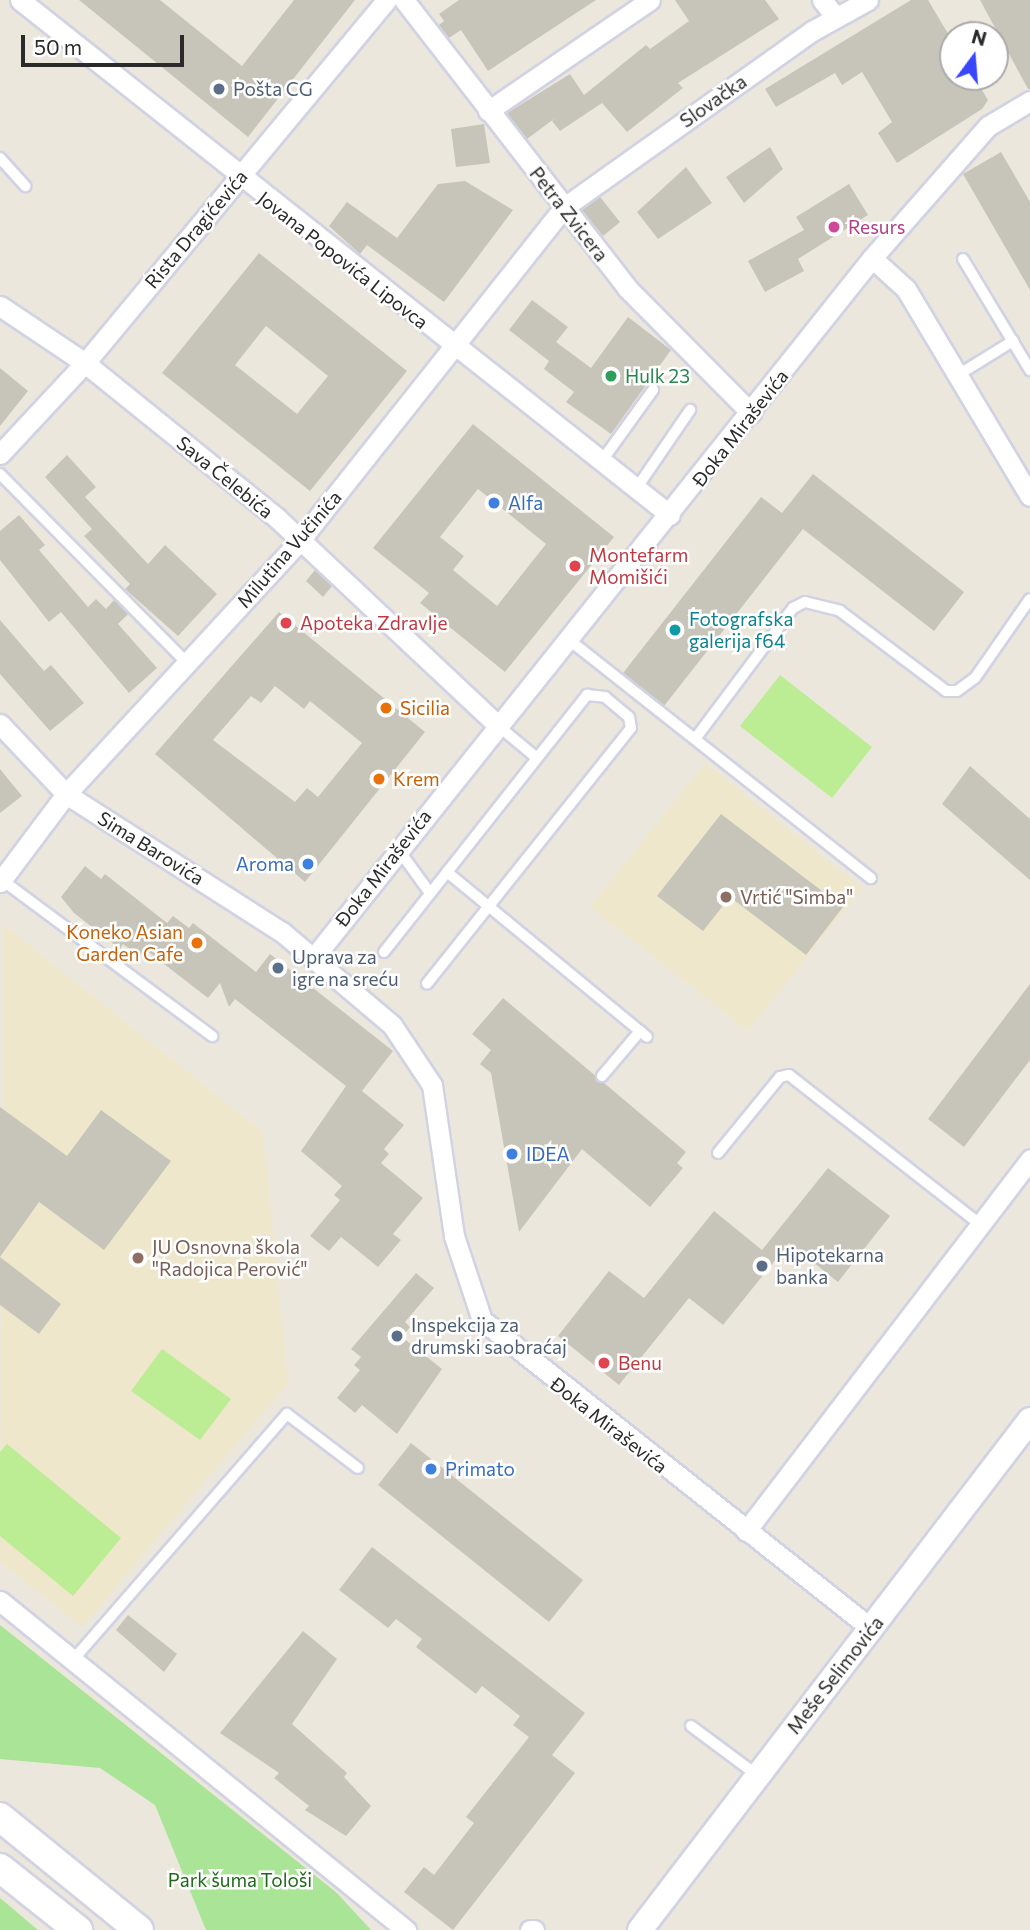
<!DOCTYPE html>
<meta charset="utf-8">
<style>
body{margin:0}
#map{position:relative;width:1030px;height:1930px;overflow:hidden;background:#ece7dc;font-family:Commissioner,sans-serif}
div>[style]{position:absolute}
[style*='--x']{left:calc(var(--x)*1px);top:calc(var(--y)*1px);width:calc(var(--w)*1px);rotate:calc(var(--a)*1deg)}
.education>*{inset:0;background:#eee7cb}
.green>*{inset:0;background:#a9e497}
.pitch>*{inset:0;background:#bcec93}
.building>*{inset:0;background:#c7c5ba}
.roads{filter:drop-shadow(2px 0 #d1d2e3) drop-shadow(-2px 0 #d1d2e3) drop-shadow(0 2px #d1d2e3) drop-shadow(0 -2px #d1d2e3)}
.service>*{height:10px;margin:-5px;padding:0 5px;transform-origin:5px;border-radius:5px;background:#fff}
.minor>*{height:19px;margin:-9.5px;padding:0 9.5px;transform-origin:9.5px;border-radius:9.5px;background:#fff}
.tertiary>*{height:24px;margin:-12px;padding:0 12px;transform-origin:12px;border-radius:12px;background:#fff}
.secondary>*{height:28px;margin:-14px;padding:0 14px;transform-origin:14px;border-radius:14px;background:#fff}
.dots>*{width:19px;height:19px;translate:-50% -50%;box-sizing:border-box;border:4px solid #fff;border-radius:50%}
span{translate:-50% -50%;white-space:nowrap;text-align:center;line-height:1.15;-webkit-text-stroke:5px #fff;paint-order:stroke}
.service-label{font-size:19px;color:#4e5e75}
.left{translate:0 -50%;text-align:left}
.street-label{font-size:19px;color:#2a2a2a}
.hotel-label{font-size:19px;color:#b23c85}
.leisure-label{font-size:19px;color:#27864d}
.shop-label{font-size:19px;color:#366cbe}
.right{translate:-100% -50%;text-align:right}
.health-label{font-size:19px;color:#be3a42}
.culture-label{font-size:19px;color:#0d838f}
.food-label{font-size:19px;color:#c56008}
.education-label{font-size:19px;color:#785e54}
.park-label{font-size:19px;color:#206919}
.north{position:absolute;left:939px;top:21px;width:70px;height:70px;box-sizing:border-box;background:#fff;border:2px solid #aaa;border-radius:50%;rotate:16deg;font-size:19px;font-weight:700;line-height:28px;text-align:center;color:#2a2a2a}
.north::after{content:'';display:block;margin:auto;width:24px;height:32px;background:#3847fd;clip-path:polygon(50% 0,100% 100%,50% 72%,0 100%)}
.scale{position:absolute;left:21px;top:35px;width:163px;height:32px;box-sizing:border-box;border:4px solid #2a2a2a;border-top:0;padding-left:9px;font-size:21px;line-height:24px;white-space:nowrap;color:#2a2a2a;-webkit-text-stroke:5px #fff;paint-order:stroke}
</style>
<div id="map">
<div class="education">
<div style="clip-path:polygon(705px 763px,862px 888px,748px 1031px,590px 907px)"></div>
<div style="clip-path:polygon(4px 925px,263px 1132px,288px 1383px,82px 1627px,0 1562px)"></div>
</div>
<div class="green">
<div style="clip-path:polygon(0 1625px,337px 1893px,371px 1930px,206px 1930px,155px 1805px,100px 1768px,0 1759px)"></div>
<div style="clip-path:polygon(0 1898px,38px 1930px,0 1930px)"></div>
</div>
<div class="pitch">
<div style="clip-path:polygon(780px 675px,872px 747px,832px 798px,740px 726px)"></div>
<div style="clip-path:polygon(162px 1349px,231px 1399px,200px 1440px,131px 1391px)"></div>
<div style="clip-path:polygon(7px 1444px,121px 1538px,73px 1596px,0 1536px,0 1452px)"></div>
</div>
<div class="building">
<div style="clip-path:polygon(79px 0,160px 0,242px 66px,294px 0,355px 0,248px 137px)"></div>
<div style="clip-path:polygon(459px 0,596px 0,488px 71px,461px 30px,449px 38px,439px 25px,444px 21px,439px 14px)"></div>
<div style="clip-path:polygon(675px 0,765px 0,779px 19px,678px 83px,683px 88px,627px 132px,602px 103px,560px 131px,552px 121px,558px 116px,527px 139px,507px 113px,570px 74px,584px 95px,646px 45px,650px 49px,689px 21px)"></div>
<div style="clip-path:polygon(911px 0,928px 0,953px 42px,953px 77px,974px 77px,988px 100px,982px 109px,897px 163px,878px 133px,892px 122px,862px 72px,842px 85px,835px 73px,776px 107px,765px 89px)"></div>
<div style="clip-path:polygon(980px 0,1030px 0,1030px 89px,1028px 89px)"></div>
<div style="clip-path:polygon(484px 124px,490px 163px,456px 167px,451px 129px)"></div>
<div style="clip-path:polygon(770px 147px,783px 169px,744px 203px,726px 177px)"></div>
<div style="clip-path:polygon(1001px 152px,1030px 202px,1030px 290px,963px 174px)"></div>
<div style="clip-path:polygon(686px 167px,712px 203px,658px 239px,637px 212px)"></div>
<div style="clip-path:polygon(465px 181px,513px 210px,444px 302px,367px 245px,360px 254px,329px 226px,347px 202px,397px 238px,438px 184px)"></div>
<div style="clip-path:polygon(849px 184px,868px 215px,798px 259px,804px 271px,765px 292px,748px 261px,804px 230px,796px 217px)"></div>
<div style="clip-path:polygon(600px 197px,620px 222px,603px 236px,582px 210px)"></div>
<div style="clip-path:polygon(evenodd,259px 253px,407px 371px,310px 491px,162px 373px,259px 253px,266px 326px,328px 376px,297px 414px,235px 365px,266px 326px)"></div>
<div style="clip-path:polygon(532px 300px,568px 327px,556px 342px,591px 368px,628px 317px,671px 350px,611px 434px,566px 402px,574px 392px,544px 369px,549px 361px,509px 330px)"></div>
<div style="clip-path:polygon(0 368px,28px 391px,0 426px)"></div>
<div style="clip-path:polygon(evenodd,473px 424px,614px 537px,505px 672px,420px 603px,429px 593px,373px 548px,473px 424px,478px 489px,546px 544px,497px 606px,453px 570px,464px 556px,440px 537px,478px 489px)"></div>
<div style="clip-path:polygon(67px 455px,96px 487px,85px 497px,148px 564px,165px 545px,217px 594px,178px 636px,125px 589px,130px 584px,84px 536px,92px 529px,45px 477px)"></div>
<div style="clip-path:polygon(813px 474px,964px 592px,934px 631px,803px 529px,664px 706px,623px 673px,761px 497px,782px 513px)"></div>
<div style="clip-path:polygon(19px 515px,45px 545px,39px 550px,88px 607px,96px 599px,106px 609px,114px 600px,128px 614px,118px 624px,157px 668px,129px 693px,61px 612px,49px 622px,0 560px,0 531px)"></div>
<div style="clip-path:polygon(315px 570px,332px 586px,323px 597px,306px 581px)"></div>
<div style="clip-path:polygon(evenodd,279px 612px,425px 732px,305px 882px,155px 754px,279px 612px,275px 686px,304px 709px,310px 701px,362px 743px,318px 797px,307px 788px,295px 802px,213px 740px,251px 696px,261px 703px,275px 686px)"></div>
<div style="clip-path:polygon(0 620px,44px 671px,51px 665px,84px 703px,50px 731px,0 674px)"></div>
<div style="clip-path:polygon(970px 766px,1030px 819px,1030px 880px,942px 804px)"></div>
<div style="clip-path:polygon(0 769px,22px 796px,0 813px)"></div>
<div style="clip-path:polygon(721px 814px,843px 907px,806px 955px,730px 897px,703px 931px,657px 896px)"></div>
<div style="clip-path:polygon(85px 866px,101px 879px,105px 874px,167px 923px,173px 916px,189px 928px,193px 923px,256px 972px,270px 954px,393px 1051px,362px 1091px,404px 1125px,384px 1149px,389px 1154px,381px 1163px,423px 1198px,393px 1234px,401px 1240px,378px 1267px,341px 1237px,329px 1251px,310px 1236px,340px 1200px,334px 1195px,342px 1186px,301px 1151px,346px 1086px,235px 999px,229px 1007px,220px 983px,208px 998px,146px 950px,140px 957px,123px 944px,120px 949px,74px 913px,61px 897px)"></div>
<div style="clip-path:polygon(1030px 984px,1030px 1060px,964px 1147px,928px 1119px)"></div>
<div style="clip-path:polygon(503px 998px,686px 1152px,677px 1163px,683px 1168px,650px 1207px,582px 1149px,519px 1232px,491px 1073px,480px 1064px,491px 1050px,472px 1034px)"></div>
<div style="clip-path:polygon(0 1107px,67px 1156px,101px 1110px,171px 1161px,104px 1250px,39px 1202px,0 1257px,61px 1304px,39px 1334px,0 1305px)"></div>
<div style="clip-path:polygon(828px 1168px,890px 1216px,838px 1282px,789px 1243px,723px 1325px,689px 1298px,619px 1385px,558px 1336px,609px 1271px,644px 1298px,714px 1211px,762px 1250px)"></div>
<div style="clip-path:polygon(416px 1273px,434px 1288px,405px 1322px,410px 1327px,402px 1337px,442px 1369px,397px 1434px,362px 1405px,355px 1413px,337px 1398px,360px 1370px,354px 1365px,361px 1357px,351px 1349px)"></div>
<div style="clip-path:polygon(411px 1443px,583px 1580px,549px 1622px,378px 1485px)"></div>
<div style="clip-path:polygon(372px 1547px,585px 1713px,552px 1755px,575px 1773px,453px 1930px,404px 1892px,424px 1867px,434px 1875px,474px 1823px,466px 1817px,529px 1737px,513px 1725px,520px 1716px,482px 1686px,476px 1694px,416px 1647px,422px 1639px,396px 1619px,388px 1628px,339px 1590px)"></div>
<div style="clip-path:polygon(128px 1615px,177px 1654px,164px 1672px,116px 1630px)"></div>
<div style="clip-path:polygon(303px 1631px,337px 1659px,292px 1724px,347px 1773px,344px 1777px,371px 1806px,346px 1836px,305px 1810px,309px 1806px,274px 1778px,279px 1773px,220px 1733px)"></div>
</div>
<div class="roads">
<div class="service">
<div style="--x:0;--y:158;--w:38;--a:48"></div>
<div style="--x:963;--y:259;--w:130;--a:58.9"></div>
<div style="--x:958;--y:375;--w:65;--a:-31.7"></div>
<div style="--x:601;--y:462;--w:89;--a:-54.2"></div>
<div style="--x:0;--y:474;--w:266;--a:45.3"></div>
<div style="--x:636;--y:489;--w:96;--a:-55.6"></div>
<div style="--x:568;--y:639;--w:386;--a:38.3"></div>
<div style="--x:496;--y:724;--w:53;--a:39.7"></div>
<div style="--x:695;--y:739;--w:164;--a:-53.2"></div>
<div style="--x:793;--y:608;--w:13;--a:-27"></div>
<div style="--x:805;--y:602;--w:36;--a:14"></div>
<div style="--x:840;--y:611;--w:133;--a:37"></div>
<div style="--x:946;--y:691;--w:11;--a:0"></div>
<div style="--x:957;--y:691;--w:22;--a:-36"></div>
<div style="--x:975;--y:678;--w:96;--a:-55.2"></div>
<div style="--x:398;--y:849;--w:54;--a:54"></div>
<div style="--x:447;--y:872;--w:259;--a:39.5"></div>
<div style="--x:2;--y:880;--w:262;--a:36.6"></div>
<div style="--x:384;--y:952;--w:328;--a:-51.7"></div>
<div style="--x:587;--y:695;--w:18;--a:6"></div>
<div style="--x:605;--y:697;--w:31;--a:40"></div>
<div style="--x:629;--y:717;--w:11;--a:80"></div>
<div style="--x:631;--y:728;--w:327;--a:128.6"></div>
<div style="--x:602;--y:1076;--w:59;--a:-49.8"></div>
<div style="--x:718;--y:1153;--w:98;--a:-50.8"></div>
<div style="--x:780;--y:1077;--w:9;--a:-13"></div>
<div style="--x:789;--y:1075;--w:242;--a:38"></div>
<div style="--x:73;--y:1660;--w:326;--a:-49"></div>
<div style="--x:287;--y:1414;--w:89;--a:37.3"></div>
<div style="--x:691;--y:1726;--w:82;--a:36.6"></div>
</div>
<div class="minor">
<div style="--x:20;--y:0;--w:829;--a:38.39"></div>
<div style="--x:404;--y:0;--w:364;--a:52.2"></div>
<div style="--x:627;--y:288;--w:176;--a:45.2"></div>
<div style="--x:822;--y:0;--w:21;--a:51"></div>
<div style="--x:488;--y:111;--w:196;--a:-34.4"></div>
<div style="--x:872;--y:258;--w:46;--a:42.4"></div>
<div style="--x:906;--y:289;--w:241;--a:59.1"></div>
<div style="--x:0;--y:306;--w:102;--a:33.8"></div>
<div style="--x:85;--y:363;--w:248;--a:38.9"></div>
<div style="--x:278;--y:519;--w:299;--a:43.2"></div>
<div style="--x:0;--y:454;--w:125;--a:-47"></div>
<div style="--x:85;--y:363;--w:472;--a:-50.3"></div>
<div style="--x:0;--y:724;--w:96;--a:46.7"></div>
<div style="--x:66;--y:794;--w:256;--a:32.6"></div>
<div style="--x:282;--y:932;--w:144;--a:40.2"></div>
<div style="--x:392;--y:1025;--w:72;--a:56.3"></div>
<div style="--x:432;--y:1085;--w:153;--a:81.7"></div>
<div style="--x:454;--y:1236;--w:89;--a:71.6"></div>
<div style="--x:482;--y:1320;--w:496;--a:38.4"></div>
<div style="--x:0;--y:882;--w:110;--a:-53.1"></div>
<div style="--x:66;--y:794;--w:347;--a:-47.3"></div>
<div style="--x:301;--y:539;--w:422;--a:-51.6"></div>
<div style="--x:563;--y:208;--w:305;--a:-35.4"></div>
<div style="--x:812;--y:31;--w:64;--a:-29"></div>
<div style="--x:315;--y:956;--w:893;--a:-51.41"></div>
<div style="--x:872;--y:258;--w:176;--a:-48.7"></div>
<div style="--x:988;--y:126;--w:49;--a:-30.8"></div>
<div style="--x:746;--y:1531;--w:468;--a:-52.6"></div>
<div style="--x:0;--y:1601;--w:523;--a:39.02"></div>
<div style="--x:530;--y:1930;--w:4;--a:0"></div>
</div>
<div class="tertiary">
<div style="--x:640;--y:1930;--w:642;--a:-52.59"></div>
</div>
<div class="secondary">
<div style="--x:0;--y:1817;--w:179;--a:39.1"></div>
<div style="--x:0;--y:1868;--w:100;--a:38.5"></div>
</div>
</div>
<div class="dots">
<div style="left:219px;top:89px;background:#5c6f8a"></div>
<div style="left:834px;top:227px;background:#d1479c"></div>
<div style="left:611px;top:376px;background:#2e9e5b"></div>
<div style="left:494px;top:503px;background:#3f7fe0"></div>
<div style="left:575px;top:566px;background:#e0444e"></div>
<div style="left:286px;top:623px;background:#e0444e"></div>
<div style="left:675px;top:630px;background:#0f9aa8"></div>
<div style="left:386px;top:708px;background:#e8710a"></div>
<div style="left:379px;top:779px;background:#e8710a"></div>
<div style="left:308px;top:864px;background:#3f7fe0"></div>
<div style="left:726px;top:897px;background:#8d6e63"></div>
<div style="left:197px;top:943px;background:#e8710a"></div>
<div style="left:278px;top:968px;background:#5c6f8a"></div>
<div style="left:512px;top:1154px;background:#3f7fe0"></div>
<div style="left:138px;top:1258px;background:#8d6e63"></div>
<div style="left:762px;top:1266px;background:#5c6f8a"></div>
<div style="left:397px;top:1336px;background:#5c6f8a"></div>
<div style="left:604px;top:1363px;background:#e0444e"></div>
<div style="left:431px;top:1469px;background:#3f7fe0"></div>
</div>
<div class="service-label">
<span class="left" style="left:233px;top:89px">Pošta CG</span>
<span class="left" style="left:292px;top:968px">Uprava za<br>igre na sreću</span>
<span class="left" style="left:776px;top:1266px">Hipotekarna<br>banka</span>
<span class="left" style="left:411px;top:1336px">Inspekcija za<br>drumski saobraćaj</span>
</div>
<div class="street-label">
<span style="left:713px;top:101px;rotate:-35deg">Slovačka</span>
<span style="left:569px;top:214px;rotate:52deg">Petra Zvicera</span>
<span style="left:196px;top:229px;rotate:-50deg">Rista Dragićevića</span>
<span style="left:343px;top:260px;rotate:38deg">Jovana Popovića Lipovca</span>
<span style="left:740px;top:428px;rotate:-52deg">Đoka Miraševića</span>
<span style="left:225px;top:477px;rotate:39deg">Sava Čelebića</span>
<span style="left:289px;top:549px;rotate:-49deg">Milutina Vučinića</span>
<span style="left:151px;top:848px;rotate:32deg">Sima Barovića</span>
<span style="left:383px;top:868px;rotate:-52deg">Đoka Miraševića</span>
<span style="left:609px;top:1425px;rotate:38deg">Đoka Miraševića</span>
<span style="left:835px;top:1675px;rotate:-52deg">Meše Selimovića</span>
</div>
<div class="hotel-label">
<span class="left" style="left:848px;top:227px">Resurs</span>
</div>
<div class="leisure-label">
<span class="left" style="left:625px;top:376px">Hulk 23</span>
</div>
<div class="shop-label">
<span class="left" style="left:508px;top:503px">Alfa</span>
<span class="right" style="left:294px;top:864px">Aroma</span>
<span class="left" style="left:526px;top:1154px">IDEA</span>
<span class="left" style="left:445px;top:1469px">Primato</span>
</div>
<div class="health-label">
<span class="left" style="left:589px;top:566px">Montefarm<br>Momišići</span>
<span class="left" style="left:300px;top:623px">Apoteka Zdravlje</span>
<span class="left" style="left:618px;top:1363px">Benu</span>
</div>
<div class="culture-label">
<span class="left" style="left:689px;top:630px">Fotografska<br>galerija f64</span>
</div>
<div class="food-label">
<span class="left" style="left:400px;top:708px">Sicilia</span>
<span class="left" style="left:393px;top:779px">Krem</span>
<span class="right" style="left:183px;top:943px">Koneko Asian<br>Garden Cafe</span>
</div>
<div class="education-label">
<span class="left" style="left:740px;top:897px">Vrtić "Simba"</span>
<span class="left" style="left:152px;top:1258px">JU Osnovna škola<br>"Radojica Perović"</span>
</div>
<div class="park-label">
<span style="left:240px;top:1880px">Park šuma Tološi</span>
</div>
<div class="north">N</div>
<div class="scale">50 m</div>
</div>
